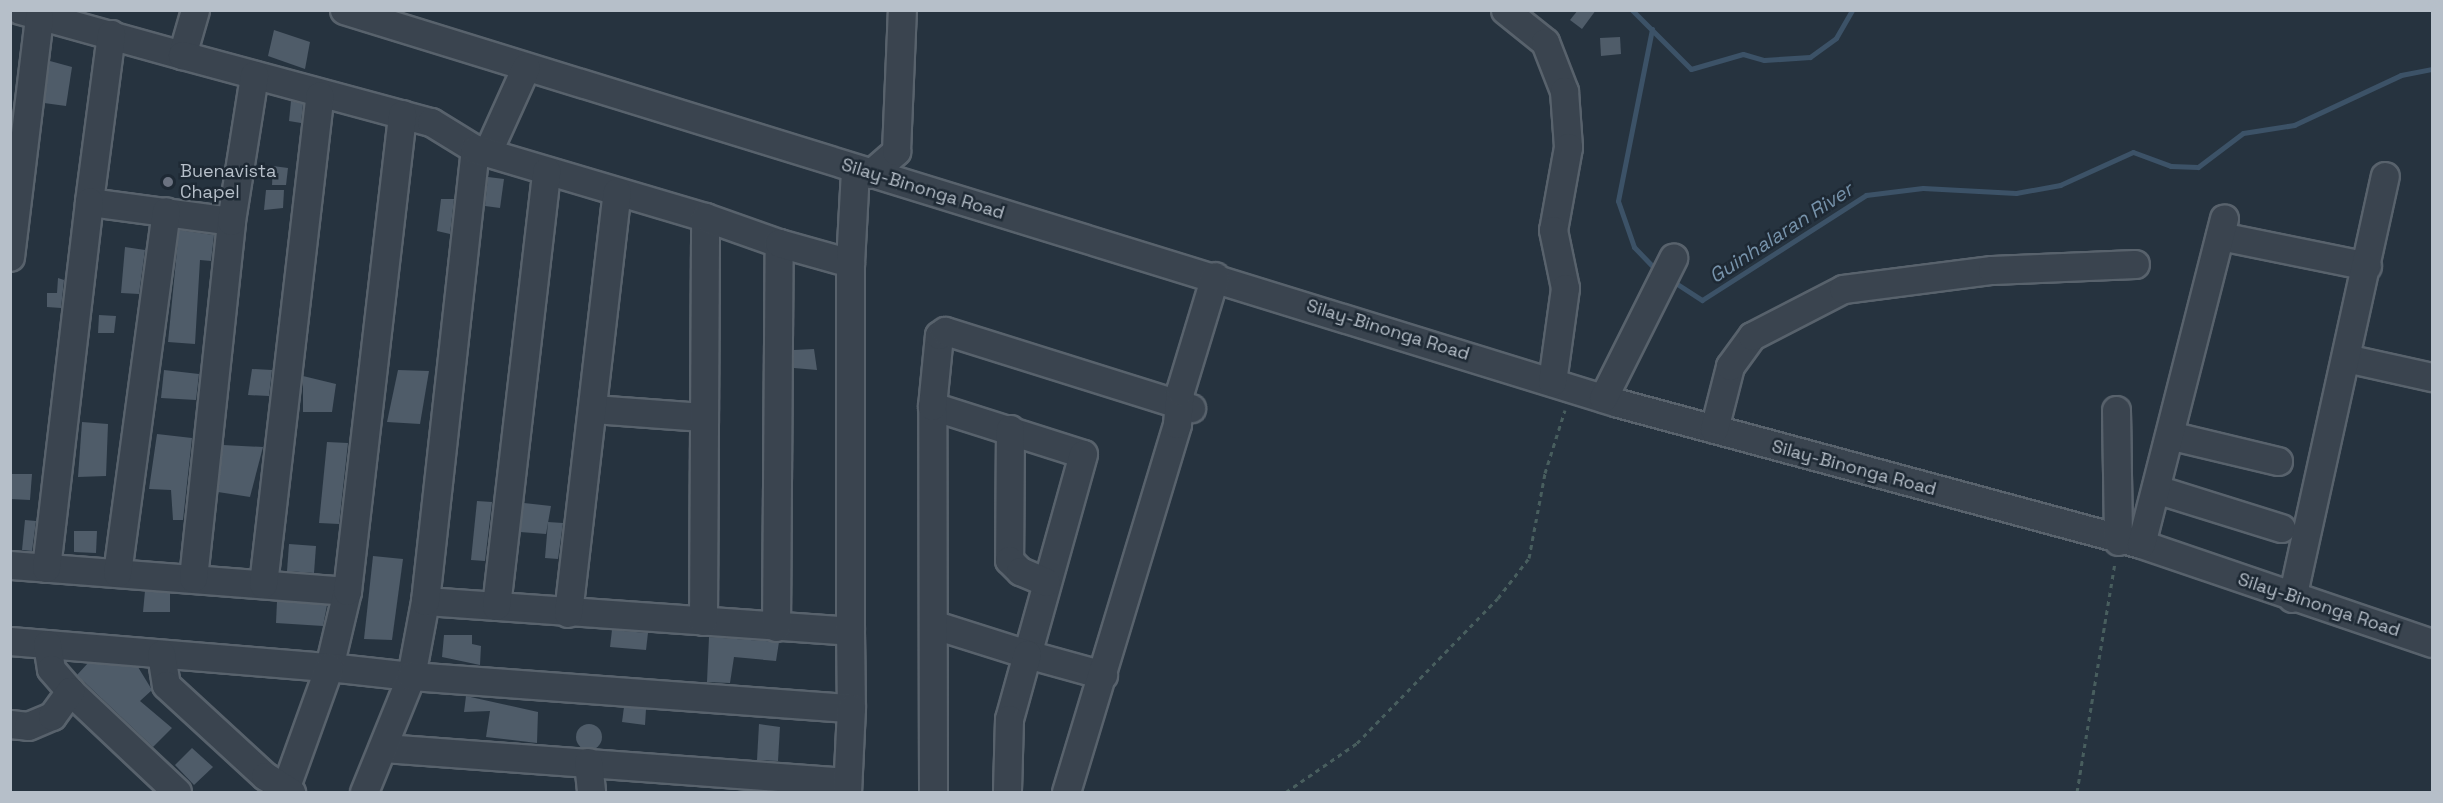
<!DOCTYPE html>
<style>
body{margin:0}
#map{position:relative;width:2443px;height:803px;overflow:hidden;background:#26333f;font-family:"Space Grotesk",sans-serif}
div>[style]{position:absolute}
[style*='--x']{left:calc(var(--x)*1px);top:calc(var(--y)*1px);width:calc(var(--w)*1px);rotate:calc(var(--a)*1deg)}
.stream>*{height:5px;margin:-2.5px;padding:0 2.5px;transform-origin:2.5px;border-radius:2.5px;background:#3c5267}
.building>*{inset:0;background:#4f5c69}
.round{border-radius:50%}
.path>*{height:3px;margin-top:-1.5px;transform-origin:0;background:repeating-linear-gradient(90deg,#485e5e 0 4.5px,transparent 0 9px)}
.roads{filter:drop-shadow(2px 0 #58626c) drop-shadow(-2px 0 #58626c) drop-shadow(0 2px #58626c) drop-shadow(0 -2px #58626c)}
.minor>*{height:27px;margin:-13.5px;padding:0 13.5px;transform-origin:13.5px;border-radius:13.5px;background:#3a444f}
.dots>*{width:16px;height:16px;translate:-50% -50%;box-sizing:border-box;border:3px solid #1e2934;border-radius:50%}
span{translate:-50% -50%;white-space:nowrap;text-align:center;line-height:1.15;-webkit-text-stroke:5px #1e2934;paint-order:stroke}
.poi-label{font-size:18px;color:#b6bfc9}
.left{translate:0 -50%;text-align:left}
.street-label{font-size:18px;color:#b6bfc9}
.water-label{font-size:20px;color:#7793ab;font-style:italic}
.frame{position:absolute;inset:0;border:12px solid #b6bfc9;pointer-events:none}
</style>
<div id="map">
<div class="stream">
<div style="--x:1632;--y:10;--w:83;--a:45"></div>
<div style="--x:1691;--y:69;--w:54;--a:-16.1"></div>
<div style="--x:1743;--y:54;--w:22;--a:16"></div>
<div style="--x:1764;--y:60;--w:46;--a:-3.7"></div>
<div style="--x:1810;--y:57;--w:32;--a:-36"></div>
<div style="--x:1836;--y:38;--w:32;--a:-60"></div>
<div style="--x:1652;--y:29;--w:175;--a:101.2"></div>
<div style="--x:1618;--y:201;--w:49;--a:70.8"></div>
<div style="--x:1634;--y:247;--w:35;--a:46"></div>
<div style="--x:1671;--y:280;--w:37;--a:33"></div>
<div style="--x:1702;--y:300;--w:195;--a:-32.6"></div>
<div style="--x:1866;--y:195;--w:57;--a:-7"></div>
<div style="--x:1923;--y:188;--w:93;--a:3.1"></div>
<div style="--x:2016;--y:193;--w:45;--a:-10.3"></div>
<div style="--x:2060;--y:185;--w:80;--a:-24.3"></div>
<div style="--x:2133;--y:152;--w:40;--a:20.2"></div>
<div style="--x:2171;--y:166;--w:27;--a:2"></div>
<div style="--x:2198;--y:167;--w:56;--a:-37.1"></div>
<div style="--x:2243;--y:133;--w:52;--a:-8.9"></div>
<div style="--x:2294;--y:125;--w:118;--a:-25"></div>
<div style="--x:2401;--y:75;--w:32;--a:-11"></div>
</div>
<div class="building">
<div style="clip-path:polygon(1578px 10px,1596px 10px,1582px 29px,1570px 20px)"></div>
<div style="clip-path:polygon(274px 30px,310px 42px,305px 69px,268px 56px)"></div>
<div style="clip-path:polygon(1620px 37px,1621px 54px,1601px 56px,1600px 38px)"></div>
<div style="clip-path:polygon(50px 61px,72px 67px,66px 106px,44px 103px)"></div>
<div style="clip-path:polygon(291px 101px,303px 104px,301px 123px,289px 121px)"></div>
<div style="clip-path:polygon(273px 166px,288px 168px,286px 185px,272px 185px)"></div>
<div style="clip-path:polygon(488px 177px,504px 179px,500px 208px,485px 206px)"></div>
<div style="clip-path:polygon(266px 190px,284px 190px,283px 208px,264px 210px)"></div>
<div style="clip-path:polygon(441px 199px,454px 199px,450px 234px,437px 231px)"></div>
<div style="clip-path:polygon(179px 230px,214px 235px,211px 261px,200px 260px,195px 344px,168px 342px)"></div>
<div style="clip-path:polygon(125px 247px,145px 250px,139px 294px,121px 293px)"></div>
<div style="clip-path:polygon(58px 278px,64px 280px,61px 308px,47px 307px,47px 293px,57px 293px)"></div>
<div style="clip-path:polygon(99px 315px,116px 316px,114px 333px,98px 333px)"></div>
<div style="clip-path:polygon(814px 349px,817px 370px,794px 368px,794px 350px)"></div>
<div style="clip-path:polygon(252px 369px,272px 370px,269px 396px,248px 395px)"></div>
<div style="clip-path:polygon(164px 370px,199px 374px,196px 400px,161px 398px)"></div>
<div style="clip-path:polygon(398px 370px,429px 371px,420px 424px,387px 422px)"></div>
<div style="clip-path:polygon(303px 376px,336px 384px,332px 412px,303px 412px)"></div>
<div style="clip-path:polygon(82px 422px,108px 424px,106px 476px,78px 477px)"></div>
<div style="clip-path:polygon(157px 434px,192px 438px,183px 520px,173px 520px,171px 490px,149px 489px)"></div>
<div style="clip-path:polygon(327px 442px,348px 443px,339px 524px,319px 523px)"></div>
<div style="clip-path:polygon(223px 445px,263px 447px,250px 497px,218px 492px)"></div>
<div style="clip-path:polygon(10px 474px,32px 474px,30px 500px,10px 499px)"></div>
<div style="clip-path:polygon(477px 501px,492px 502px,485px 561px,471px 560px)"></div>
<div style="clip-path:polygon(524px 503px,551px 506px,546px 534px,520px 532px)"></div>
<div style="clip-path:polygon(25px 520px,36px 521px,32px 551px,22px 550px)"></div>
<div style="clip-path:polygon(548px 522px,563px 523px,558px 559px,545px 558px)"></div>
<div style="clip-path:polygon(74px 531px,97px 531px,96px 553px,74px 552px)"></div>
<div style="clip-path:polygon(289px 544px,316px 546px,314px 573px,287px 571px)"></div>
<div style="clip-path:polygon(373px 556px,403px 559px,392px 640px,364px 639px)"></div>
<div style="clip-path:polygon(145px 591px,170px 593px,170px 612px,143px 612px)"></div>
<div style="clip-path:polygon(277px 601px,327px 605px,323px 626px,276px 623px)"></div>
<div style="clip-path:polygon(612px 630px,648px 633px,646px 650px,610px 647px)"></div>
<div style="clip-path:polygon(444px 635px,472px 635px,472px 644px,481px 646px,480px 665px,442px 657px)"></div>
<div style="clip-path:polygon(709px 637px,779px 642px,776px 661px,734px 657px,730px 683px,707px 682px)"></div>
<div style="clip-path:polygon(88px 663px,138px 667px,152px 690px,140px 701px,172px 728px,153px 747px,77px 675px)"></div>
<div style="clip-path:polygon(466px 696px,538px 712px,537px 743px,486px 737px,490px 711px,464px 712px)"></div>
<div style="clip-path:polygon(624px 707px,646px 709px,645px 725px,622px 722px)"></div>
<div class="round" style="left:576px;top:724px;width:26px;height:26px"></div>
<div style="clip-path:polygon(759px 724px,780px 727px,778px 761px,757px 760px)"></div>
<div style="clip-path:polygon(192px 748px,213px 767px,194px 785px,175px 765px)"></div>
</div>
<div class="path">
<div style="--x:1286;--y:792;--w:86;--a:-34.6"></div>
<div style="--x:1357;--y:743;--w:202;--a:-45.8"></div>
<div style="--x:1498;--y:598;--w:51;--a:-52.2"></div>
<div style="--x:1529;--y:558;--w:86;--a:-79.3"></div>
<div style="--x:1545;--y:473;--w:66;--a:-72.4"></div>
<div style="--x:2077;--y:792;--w:232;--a:-80.6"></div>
</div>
<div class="roads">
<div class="minor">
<div style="--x:20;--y:10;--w:168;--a:15.5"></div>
<div style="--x:195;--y:10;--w:47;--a:106.1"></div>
<div style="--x:182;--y:55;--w:258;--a:15.1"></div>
<div style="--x:431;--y:122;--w:52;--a:31.5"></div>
<div style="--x:344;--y:10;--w:1333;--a:17.14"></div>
<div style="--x:1618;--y:403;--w:542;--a:15.09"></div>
<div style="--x:2141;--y:544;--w:307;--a:18.8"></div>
<div style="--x:1505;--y:10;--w:51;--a:38.7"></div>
<div style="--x:1545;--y:42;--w:53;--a:68.8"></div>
<div style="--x:1564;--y:91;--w:56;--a:85.9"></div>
<div style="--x:1568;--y:147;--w:84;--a:100.2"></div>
<div style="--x:1553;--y:230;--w:59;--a:78.3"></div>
<div style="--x:1565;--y:288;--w:95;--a:97.9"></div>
<div style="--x:111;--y:34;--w:169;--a:97.5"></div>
<div style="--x:89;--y:202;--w:143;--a:7.6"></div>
<div style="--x:488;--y:151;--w:92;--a:-65.7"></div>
<div style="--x:870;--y:174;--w:35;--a:-41"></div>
<div style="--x:896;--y:151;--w:141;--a:-87.6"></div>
<div style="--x:2220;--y:236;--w:150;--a:11.5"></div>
<div style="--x:10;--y:257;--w:242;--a:-83.1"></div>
<div style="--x:2346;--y:358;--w:88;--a:12.5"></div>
<div style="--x:1603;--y:398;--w:157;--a:-63.4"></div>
<div style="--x:932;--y:406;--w:158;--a:17.6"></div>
<div style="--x:1083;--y:454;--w:208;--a:105.6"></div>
<div style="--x:1027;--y:654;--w:79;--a:15.4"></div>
<div style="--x:593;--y:409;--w:110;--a:4.2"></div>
<div style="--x:2116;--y:410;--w:131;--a:89.1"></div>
<div style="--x:1010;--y:429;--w:131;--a:90.4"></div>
<div style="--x:1009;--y:560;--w:16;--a:45"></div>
<div style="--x:1020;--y:571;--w:28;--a:23"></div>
<div style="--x:1714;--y:429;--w:65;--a:-75.7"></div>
<div style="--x:1730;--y:366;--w:37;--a:-54"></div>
<div style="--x:1752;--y:336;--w:102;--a:-27.3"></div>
<div style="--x:1843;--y:289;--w:150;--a:-7.3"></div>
<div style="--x:1992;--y:270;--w:143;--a:-2.4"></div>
<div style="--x:2173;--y:436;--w:108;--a:13.4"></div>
<div style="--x:2159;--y:490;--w:128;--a:17.3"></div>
<div style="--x:2141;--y:544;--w:336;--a:-75.7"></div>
<div style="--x:10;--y:565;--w:338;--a:4.4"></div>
<div style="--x:347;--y:591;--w:78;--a:103.3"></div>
<div style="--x:329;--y:667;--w:82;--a:6.3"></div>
<div style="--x:411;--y:676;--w:76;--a:-79.4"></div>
<div style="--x:425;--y:601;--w:426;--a:4"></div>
<div style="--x:850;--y:631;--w:77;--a:89.3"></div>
<div style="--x:46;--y:568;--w:369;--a:-83.3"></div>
<div style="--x:117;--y:573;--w:365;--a:-82.3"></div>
<div style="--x:193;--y:578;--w:359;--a:-83.9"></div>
<div style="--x:231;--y:221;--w:148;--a:-81"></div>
<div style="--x:263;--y:584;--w:492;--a:-83.4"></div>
<div style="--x:347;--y:591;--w:480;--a:-83.4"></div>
<div style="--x:2292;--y:598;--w:432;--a:-77.6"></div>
<div style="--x:425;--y:601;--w:455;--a:-83.7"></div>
<div style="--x:475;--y:149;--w:240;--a:16.5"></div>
<div style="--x:496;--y:606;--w:438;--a:-83.4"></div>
<div style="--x:568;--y:613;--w:424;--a:-83.4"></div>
<div style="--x:703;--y:621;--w:404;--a:-89.7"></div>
<div style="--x:705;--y:217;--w:78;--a:19.4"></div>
<div style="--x:935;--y:625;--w:96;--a:17.5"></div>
<div style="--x:1027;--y:654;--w:67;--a:105.5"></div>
<div style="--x:1009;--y:719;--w:73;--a:91.6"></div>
<div style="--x:776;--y:627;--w:384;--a:-89.6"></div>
<div style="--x:779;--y:243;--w:74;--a:15.7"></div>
<div style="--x:850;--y:263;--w:93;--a:-86.9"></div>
<div style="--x:850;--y:631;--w:368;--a:-90"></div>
<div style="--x:10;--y:641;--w:320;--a:4.7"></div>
<div style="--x:329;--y:667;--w:133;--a:109.8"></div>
<div style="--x:47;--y:644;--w:25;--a:81"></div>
<div style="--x:51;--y:669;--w:29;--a:49"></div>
<div style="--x:70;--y:691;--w:147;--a:43.3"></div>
<div style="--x:161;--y:654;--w:31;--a:81"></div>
<div style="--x:166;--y:685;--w:134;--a:42.6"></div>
<div style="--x:265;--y:776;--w:31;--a:32"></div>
<div style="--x:10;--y:724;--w:18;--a:6"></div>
<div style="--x:28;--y:726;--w:26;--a:-23"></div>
<div style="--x:52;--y:716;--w:31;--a:-54"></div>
<div style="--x:384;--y:748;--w:464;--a:4.2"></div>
<div style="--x:588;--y:762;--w:30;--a:84"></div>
<div style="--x:364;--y:792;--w:125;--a:-67.9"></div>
<div style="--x:411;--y:676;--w:441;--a:4.2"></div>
<div style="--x:851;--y:708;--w:84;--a:92.7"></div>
<div style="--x:933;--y:792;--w:386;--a:-90.1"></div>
<div style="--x:932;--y:406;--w:71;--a:-84.4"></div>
<div style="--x:939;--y:335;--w:7;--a:-34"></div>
<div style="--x:945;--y:331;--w:258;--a:17.4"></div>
<div style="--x:1066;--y:792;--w:384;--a:-73.2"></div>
<div style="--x:1177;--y:424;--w:33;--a:-85"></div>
<div style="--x:1180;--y:391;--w:120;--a:-73.1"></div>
</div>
</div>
<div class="dots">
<div style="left:168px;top:182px;background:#6b7280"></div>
</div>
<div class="poi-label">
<span class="left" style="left:180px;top:182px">Buenavista<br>Chapel</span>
</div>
<div class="street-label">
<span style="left:923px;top:189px;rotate:17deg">Silay-Binonga Road</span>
<span style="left:1388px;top:330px;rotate:17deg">Silay-Binonga Road</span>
<span style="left:1854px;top:468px;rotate:15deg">Silay-Binonga Road</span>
<span style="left:2319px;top:605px;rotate:18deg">Silay-Binonga Road</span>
</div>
<div class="water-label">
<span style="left:1781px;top:233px;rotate:-33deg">Guinhalaran River</span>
</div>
<div class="frame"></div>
</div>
